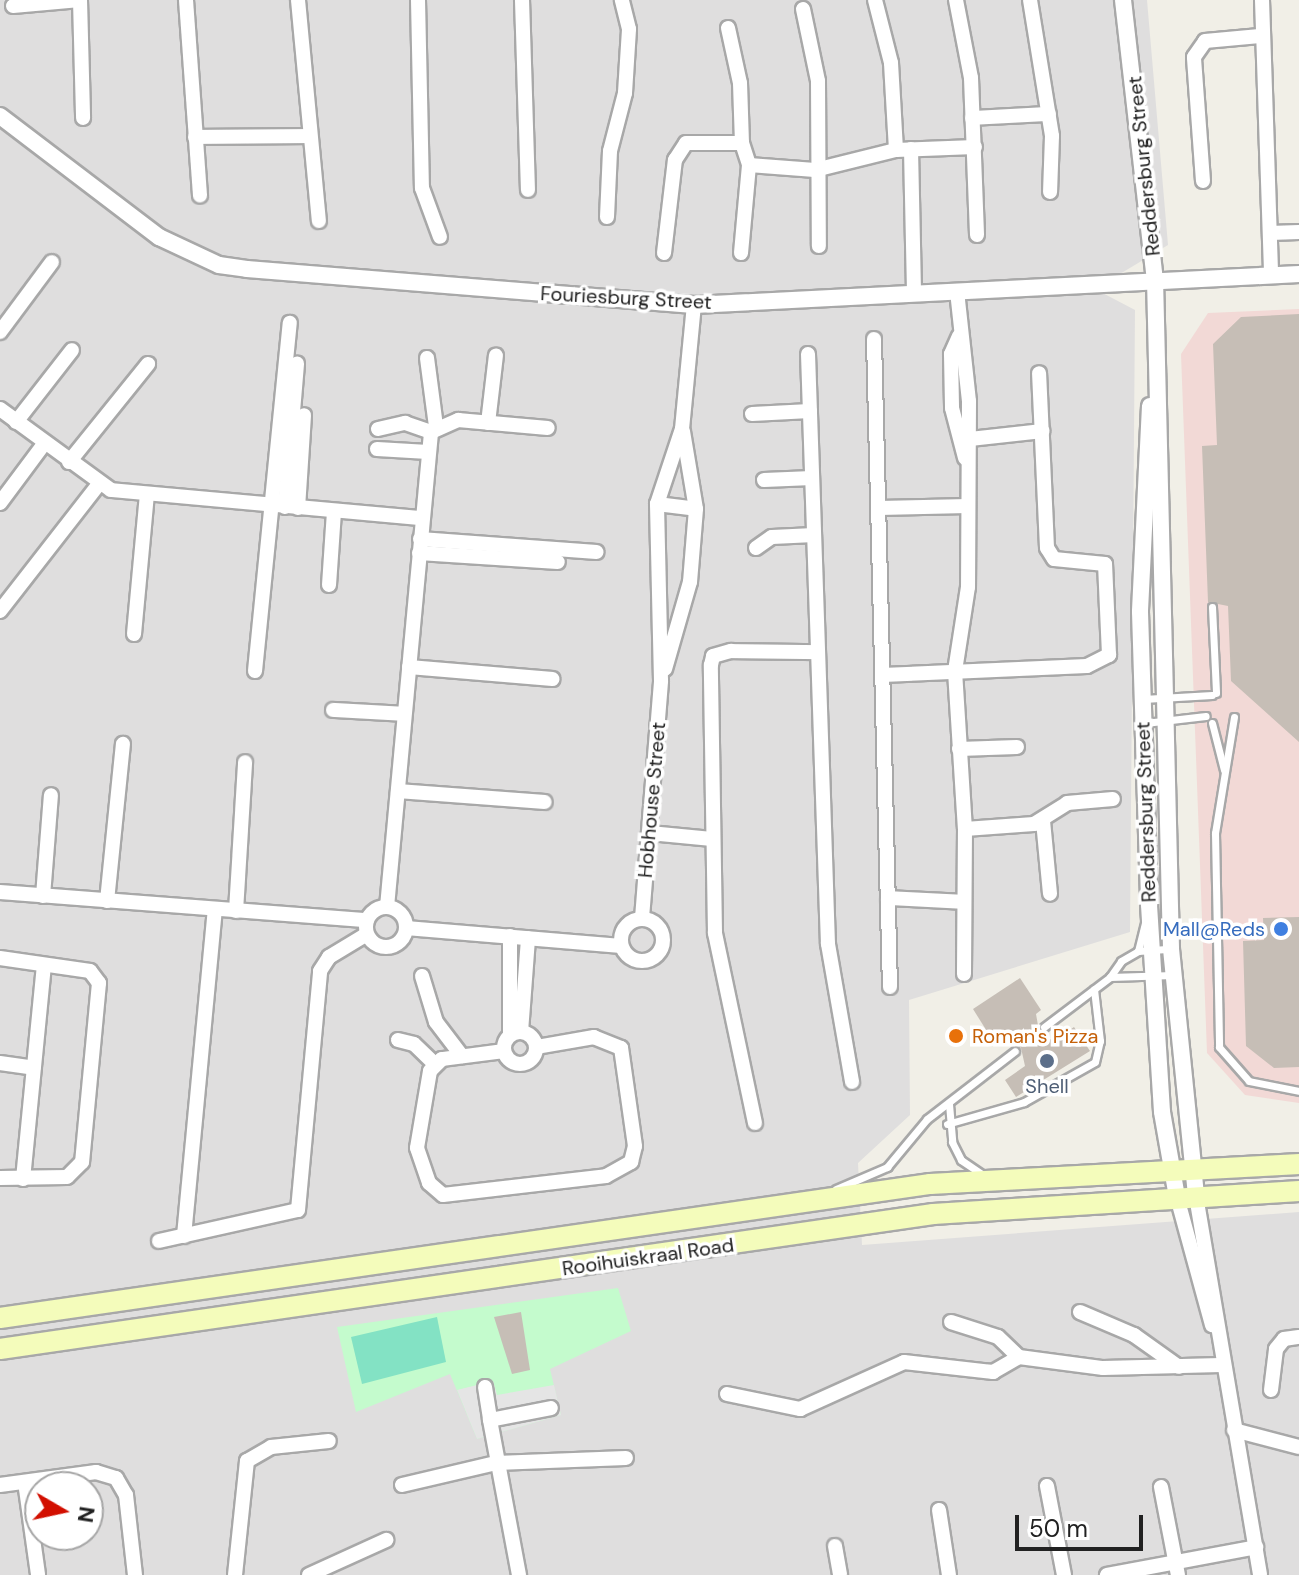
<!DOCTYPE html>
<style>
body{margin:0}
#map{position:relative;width:1299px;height:1575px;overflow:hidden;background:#f1efe7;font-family:"DM Sans",sans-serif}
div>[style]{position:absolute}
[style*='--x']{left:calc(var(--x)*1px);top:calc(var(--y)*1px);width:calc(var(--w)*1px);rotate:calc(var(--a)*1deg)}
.residential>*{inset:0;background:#dfdede}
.commercial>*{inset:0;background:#f2d9d6}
.park>*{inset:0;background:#c4fbcd}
.pitch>*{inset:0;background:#83e2c4}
.parking>*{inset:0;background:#e5e5e5}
.building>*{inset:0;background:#c6beb6}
.roads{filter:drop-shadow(2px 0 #a8a8a8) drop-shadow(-2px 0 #a8a8a8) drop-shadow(0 2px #a8a8a8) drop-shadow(0 -2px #a8a8a8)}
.service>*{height:7px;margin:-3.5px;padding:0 3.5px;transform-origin:3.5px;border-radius:3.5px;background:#fff}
.minor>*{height:14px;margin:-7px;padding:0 7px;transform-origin:7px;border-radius:7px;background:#fff}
.minor>.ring{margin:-7px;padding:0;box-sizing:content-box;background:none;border:14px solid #fff;border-radius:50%}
.tertiary>*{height:16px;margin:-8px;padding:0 8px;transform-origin:8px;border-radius:8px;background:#fff}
.secondary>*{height:20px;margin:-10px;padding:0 10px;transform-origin:10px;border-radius:10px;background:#f4fcbb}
.dots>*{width:22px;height:22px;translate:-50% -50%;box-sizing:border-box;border:4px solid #fff;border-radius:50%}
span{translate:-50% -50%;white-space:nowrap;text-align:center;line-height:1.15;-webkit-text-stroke:7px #fff;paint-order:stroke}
.street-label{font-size:20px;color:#212121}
.shop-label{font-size:20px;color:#366cbe}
.right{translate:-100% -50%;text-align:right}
.food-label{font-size:20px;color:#c56008}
.left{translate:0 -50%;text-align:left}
.service-label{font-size:20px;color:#4e5e75}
.north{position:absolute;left:24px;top:1471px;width:80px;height:80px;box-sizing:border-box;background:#fff;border:2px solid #a6a6a6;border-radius:50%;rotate:99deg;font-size:22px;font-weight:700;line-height:32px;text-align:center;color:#212121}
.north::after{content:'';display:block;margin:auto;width:28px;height:36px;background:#d20f00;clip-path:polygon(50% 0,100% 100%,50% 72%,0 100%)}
.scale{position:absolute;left:1015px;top:1515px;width:128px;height:36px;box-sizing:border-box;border:4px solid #212121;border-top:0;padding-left:10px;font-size:24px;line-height:28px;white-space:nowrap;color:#212121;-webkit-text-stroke:6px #fff;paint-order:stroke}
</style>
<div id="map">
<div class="residential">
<div style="clip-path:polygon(evenodd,0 0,1147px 0,1168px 245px,1095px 289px,1135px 310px,1130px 932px,909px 1000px,910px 1115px,858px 1163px,862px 1245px,1299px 1212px,1299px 1575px,0 1575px,0 0,40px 1487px,88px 1487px,88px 1535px,40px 1535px,40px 1487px)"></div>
</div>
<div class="commercial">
<div style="clip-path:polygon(1299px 309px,1299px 1103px,1245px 1095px,1207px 1053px,1181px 354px,1208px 313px)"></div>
</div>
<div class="park">
<div style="clip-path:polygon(618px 1288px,631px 1331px,550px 1369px,561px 1415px,477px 1439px,450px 1374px,356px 1412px,337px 1327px)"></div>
</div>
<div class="pitch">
<div style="clip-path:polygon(437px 1317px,446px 1362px,362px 1384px,351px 1337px)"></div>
</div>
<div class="parking">
<div style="clip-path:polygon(493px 1381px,497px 1395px,554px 1385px,561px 1415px,477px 1439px,457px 1390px)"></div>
</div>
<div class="building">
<div style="clip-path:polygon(1299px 314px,1299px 742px,1231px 681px,1228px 606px,1208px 602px,1202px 446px,1217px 445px,1213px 344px,1241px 317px)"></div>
<div style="clip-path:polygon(1299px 917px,1299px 1067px,1274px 1068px,1246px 1046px,1243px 941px,1264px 940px,1263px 918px)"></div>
<div style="clip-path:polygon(1020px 978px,1041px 1010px,1036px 1014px,1039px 1031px,1053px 1041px,1074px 1027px,1090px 1051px,1016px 1097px,1005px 1080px,1025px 1066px,1021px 1048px,1004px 1034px,993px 1041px,973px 1009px)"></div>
<div style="clip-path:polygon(521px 1312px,530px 1370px,512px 1374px,494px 1317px)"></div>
</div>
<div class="roads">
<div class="service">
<div style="--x:1212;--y:607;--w:86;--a:87.3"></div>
<div style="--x:1143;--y:699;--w:69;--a:-3.3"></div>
<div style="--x:1234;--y:717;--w:118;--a:99.3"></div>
<div style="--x:1215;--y:833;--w:214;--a:88.9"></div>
<div style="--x:1219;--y:1047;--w:45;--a:48.6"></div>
<div style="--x:1249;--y:1081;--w:51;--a:11.3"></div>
<div style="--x:1145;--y:723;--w:61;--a:-6.5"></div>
<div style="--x:1212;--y:723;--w:49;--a:75.7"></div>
<div style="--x:1138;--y:951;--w:30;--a:-76"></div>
<div style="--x:1110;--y:977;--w:63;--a:-1.8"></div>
<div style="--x:1044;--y:1027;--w:83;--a:-37.1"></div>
<div style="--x:1110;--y:977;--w:19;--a:-55"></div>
<div style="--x:1121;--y:961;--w:20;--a:-30"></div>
<div style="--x:1138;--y:951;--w:32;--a:-4"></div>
<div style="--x:949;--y:1104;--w:38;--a:85"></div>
<div style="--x:952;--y:1142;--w:20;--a:63"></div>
<div style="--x:961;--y:1160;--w:27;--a:34"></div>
<div style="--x:947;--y:1124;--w:80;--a:-15.9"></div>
<div style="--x:1024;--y:1102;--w:81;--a:-29.4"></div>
<div style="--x:1095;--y:1062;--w:22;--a:-77"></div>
<div style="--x:1100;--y:1041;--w:52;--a:-96.6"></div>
<div style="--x:836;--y:1189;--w:56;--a:-23.3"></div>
<div style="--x:887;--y:1167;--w:62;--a:-50.2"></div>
<div style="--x:927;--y:1119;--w:111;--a:-37.7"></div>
</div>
<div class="minor">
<div style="--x:186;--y:0;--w:196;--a:85.9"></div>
<div style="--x:298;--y:0;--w:222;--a:84.6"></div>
<div style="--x:418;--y:0;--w:188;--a:88.8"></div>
<div style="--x:422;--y:188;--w:52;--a:69.8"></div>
<div style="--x:522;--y:0;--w:190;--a:88.2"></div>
<div style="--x:875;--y:0;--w:65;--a:75.7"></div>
<div style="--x:891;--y:63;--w:87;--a:86.7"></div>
<div style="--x:956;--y:0;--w:79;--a:79.1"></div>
<div style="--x:971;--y:78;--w:157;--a:87.8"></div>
<div style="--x:1030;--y:0;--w:138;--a:80.8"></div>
<div style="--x:1052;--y:136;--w:56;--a:92"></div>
<div style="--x:1262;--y:0;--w:275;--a:88.1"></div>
<div style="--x:13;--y:6;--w:67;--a:-5.1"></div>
<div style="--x:80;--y:0;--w:118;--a:88.5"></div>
<div style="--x:803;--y:9;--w:74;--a:78.2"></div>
<div style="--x:818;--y:81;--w:165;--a:89.7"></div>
<div style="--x:728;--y:28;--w:56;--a:77.7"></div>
<div style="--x:740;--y:83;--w:60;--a:88.1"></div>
<div style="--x:972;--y:118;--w:77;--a:-3"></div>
<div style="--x:195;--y:137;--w:112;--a:-0.5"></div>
<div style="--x:911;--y:149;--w:144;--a:88.8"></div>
<div style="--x:1203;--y:181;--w:124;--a:-94.2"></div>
<div style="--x:1194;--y:57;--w:19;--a:-55"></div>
<div style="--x:1205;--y:41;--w:55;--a:-5.2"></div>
<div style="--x:607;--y:217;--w:66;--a:-87.4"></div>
<div style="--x:610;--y:151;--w:60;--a:-75.5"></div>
<div style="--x:625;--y:93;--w:64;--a:-86.4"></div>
<div style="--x:629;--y:29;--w:30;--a:-104"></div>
<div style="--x:1270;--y:233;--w:29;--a:-2"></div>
<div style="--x:664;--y:253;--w:94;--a:-83.3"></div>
<div style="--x:675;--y:160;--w:20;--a:-57"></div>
<div style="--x:686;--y:143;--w:56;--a:0"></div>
<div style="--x:742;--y:143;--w:23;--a:72"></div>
<div style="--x:749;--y:165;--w:66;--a:4.3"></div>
<div style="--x:815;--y:170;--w:83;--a:-13.9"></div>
<div style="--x:896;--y:150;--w:79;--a:-2.2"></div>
<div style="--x:741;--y:253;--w:88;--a:-84.8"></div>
<div style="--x:957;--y:291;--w:111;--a:83.8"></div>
<div style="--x:969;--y:401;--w:186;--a:90.3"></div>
<div style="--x:968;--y:587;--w:85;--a:98.8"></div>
<div style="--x:955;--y:671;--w:158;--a:86.4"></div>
<div style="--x:965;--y:829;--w:145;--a:90.4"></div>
<div style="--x:0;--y:332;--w:87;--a:-53.4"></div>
<div style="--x:959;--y:336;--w:20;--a:114"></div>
<div style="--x:951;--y:354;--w:54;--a:88.9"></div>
<div style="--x:952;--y:408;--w:52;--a:75.4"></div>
<div style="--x:874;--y:339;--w:648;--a:88.59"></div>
<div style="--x:808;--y:354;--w:590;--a:88.06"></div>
<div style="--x:828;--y:944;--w:140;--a:80.1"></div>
<div style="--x:427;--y:358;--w:69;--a:82.5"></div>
<div style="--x:0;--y:409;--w:137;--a:36.1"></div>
<div style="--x:111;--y:490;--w:311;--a:5.2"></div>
<div style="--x:752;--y:414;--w:58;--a:-3"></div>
<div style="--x:16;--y:422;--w:91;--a:-52.1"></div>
<div style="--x:488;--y:423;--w:68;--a:-83.3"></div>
<div style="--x:378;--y:429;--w:28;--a:-13"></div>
<div style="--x:405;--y:423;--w:28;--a:19"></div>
<div style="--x:961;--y:440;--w:82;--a:-6.3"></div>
<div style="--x:377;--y:449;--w:51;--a:3.4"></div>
<div style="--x:69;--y:462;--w:126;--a:-51.1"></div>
<div style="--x:764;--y:480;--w:48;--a:-2.4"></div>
<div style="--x:0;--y:503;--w:74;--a:-53.3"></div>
<div style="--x:657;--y:504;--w:39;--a:7"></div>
<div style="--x:285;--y:507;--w:144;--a:-85.2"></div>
<div style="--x:298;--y:508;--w:93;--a:-86.3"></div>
<div style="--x:879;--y:508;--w:89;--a:-1.3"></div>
<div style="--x:420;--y:539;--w:177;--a:4.2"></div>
<div style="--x:756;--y:548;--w:19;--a:-35"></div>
<div style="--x:772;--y:537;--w:42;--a:-2.7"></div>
<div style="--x:419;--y:553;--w:139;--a:3.7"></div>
<div style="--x:329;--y:585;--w:74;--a:-86.1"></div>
<div style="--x:0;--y:611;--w:161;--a:-52.1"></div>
<div style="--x:134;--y:634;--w:140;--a:-84.7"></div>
<div style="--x:409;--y:667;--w:144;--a:4.8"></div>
<div style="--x:665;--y:669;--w:91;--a:-74"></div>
<div style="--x:690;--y:582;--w:73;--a:-85.3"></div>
<div style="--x:696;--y:509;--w:79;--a:-99.5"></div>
<div style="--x:255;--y:671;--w:350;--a:-84.3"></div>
<div style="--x:882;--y:675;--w:205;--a:-2.5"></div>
<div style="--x:1087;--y:666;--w:25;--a:-27"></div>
<div style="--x:1109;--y:655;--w:91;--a:-92.5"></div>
<div style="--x:1105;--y:564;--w:51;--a:-174.4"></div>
<div style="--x:1054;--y:559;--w:13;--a:-122"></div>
<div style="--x:1047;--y:548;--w:175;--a:-92.6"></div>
<div style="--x:333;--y:710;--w:71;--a:3.2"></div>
<div style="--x:959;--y:749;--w:58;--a:-2"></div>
<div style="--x:398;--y:791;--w:147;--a:4.3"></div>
<div style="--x:1043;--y:821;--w:73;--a:84.5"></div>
<div style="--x:965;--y:829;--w:69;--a:-4.1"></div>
<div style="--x:1034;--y:824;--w:39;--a:-32"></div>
<div style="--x:1067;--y:803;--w:46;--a:-5"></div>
<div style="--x:649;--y:833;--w:64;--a:5.4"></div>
<div style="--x:0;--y:892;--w:368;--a:4.4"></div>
<div style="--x:43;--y:896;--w:101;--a:-85.5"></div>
<div style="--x:888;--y:898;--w:76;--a:3"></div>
<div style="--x:107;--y:901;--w:158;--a:-84.2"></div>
<div class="ring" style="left:366px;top:907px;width:26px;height:26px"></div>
<div style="--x:387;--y:907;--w:477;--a:-84.7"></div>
<div style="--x:431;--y:432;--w:30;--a:-24"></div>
<div style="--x:458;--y:420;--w:90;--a:5.1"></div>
<div style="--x:236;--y:911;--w:149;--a:-86.5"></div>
<div style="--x:642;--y:918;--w:238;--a:-85.4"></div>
<div style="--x:661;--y:681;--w:177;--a:-91.3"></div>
<div style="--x:657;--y:504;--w:79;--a:-71.6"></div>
<div style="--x:682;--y:429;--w:125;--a:-84.5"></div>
<div class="ring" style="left:621px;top:919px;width:28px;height:28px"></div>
<div style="--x:406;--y:928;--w:216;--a:4.8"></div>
<div style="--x:510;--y:936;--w:99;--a:90"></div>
<div style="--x:0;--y:958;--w:91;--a:8.2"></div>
<div style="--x:90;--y:971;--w:15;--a:53"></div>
<div style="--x:99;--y:983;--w:180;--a:95.4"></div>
<div style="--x:82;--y:1162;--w:21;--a:135"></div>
<div style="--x:67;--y:1177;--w:67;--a:179.1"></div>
<div style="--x:422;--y:976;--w:48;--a:73.1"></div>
<div style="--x:436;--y:1022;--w:43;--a:52.6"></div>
<div class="ring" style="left:504px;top:1032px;width:18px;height:18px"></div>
<div style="--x:521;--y:1032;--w:94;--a:-85.7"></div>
<div style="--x:398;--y:1040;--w:16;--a:14"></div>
<div style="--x:414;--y:1044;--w:29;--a:44"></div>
<div style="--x:504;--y:1051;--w:63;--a:172.6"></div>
<div style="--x:442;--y:1059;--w:17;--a:135"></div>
<div style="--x:430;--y:1071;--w:78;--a:99.6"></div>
<div style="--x:417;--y:1148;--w:37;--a:71"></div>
<div style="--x:429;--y:1183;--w:18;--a:41"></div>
<div style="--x:443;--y:1195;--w:164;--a:-6.6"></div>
<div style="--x:606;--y:1176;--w:29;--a:-29"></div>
<div style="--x:631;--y:1162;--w:16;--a:-76"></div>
<div style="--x:635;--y:1146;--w:99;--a:-98.1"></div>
<div style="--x:621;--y:1048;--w:29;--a:-158"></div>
<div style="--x:594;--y:1037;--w:59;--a:170.2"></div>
<div style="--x:0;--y:1063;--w:34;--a:8"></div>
<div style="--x:755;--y:1123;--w:194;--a:-101.9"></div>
<div style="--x:715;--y:933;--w:268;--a:-90.9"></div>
<div style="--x:711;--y:665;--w:9;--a:-77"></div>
<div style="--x:713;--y:656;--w:19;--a:-16"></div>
<div style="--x:731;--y:651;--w:86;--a:0.7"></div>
<div style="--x:23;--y:1179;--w:215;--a:-84.4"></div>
<div style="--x:1196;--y:1196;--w:384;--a:80.4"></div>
<div style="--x:1177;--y:1197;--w:133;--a:74.7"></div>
<div style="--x:184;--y:1236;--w:327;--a:-84.6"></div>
<div style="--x:159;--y:1241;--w:142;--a:-12.6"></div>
<div style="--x:298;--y:1210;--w:240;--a:-84.7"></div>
<div style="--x:320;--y:971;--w:17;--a:-57"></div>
<div style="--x:329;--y:957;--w:44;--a:-31.2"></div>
<div style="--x:1080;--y:1312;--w:59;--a:23.1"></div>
<div style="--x:1134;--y:1335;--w:55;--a:35.4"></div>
<div style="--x:951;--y:1322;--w:49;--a:17.7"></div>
<div style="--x:998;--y:1337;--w:29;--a:44"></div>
<div style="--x:485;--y:1387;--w:33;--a:81"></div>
<div style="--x:490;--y:1420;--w:62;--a:-11.1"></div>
<div style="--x:1271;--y:1390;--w:41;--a:-83"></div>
<div style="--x:1276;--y:1349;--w:13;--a:-51"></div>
<div style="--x:1284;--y:1339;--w:15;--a:-8"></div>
<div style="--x:727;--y:1394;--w:75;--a:11.6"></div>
<div style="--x:800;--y:1409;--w:114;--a:-24.3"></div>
<div style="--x:904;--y:1362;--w:90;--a:6.4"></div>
<div style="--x:993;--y:1372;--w:30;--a:-30"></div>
<div style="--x:1019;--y:1357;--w:85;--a:7.5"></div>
<div style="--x:1103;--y:1368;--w:118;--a:-1.5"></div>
<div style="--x:490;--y:1420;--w:158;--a:79.4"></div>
<div style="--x:1234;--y:1430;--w:67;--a:14.7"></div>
<div style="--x:25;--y:1482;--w:94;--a:82"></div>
<div style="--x:0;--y:1485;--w:97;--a:-7.7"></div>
<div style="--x:96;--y:1472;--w:21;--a:17"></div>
<div style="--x:116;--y:1478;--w:20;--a:60"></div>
<div style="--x:126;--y:1495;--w:81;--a:83.6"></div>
<div style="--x:402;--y:1485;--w:97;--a:-13.2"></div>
<div style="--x:496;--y:1463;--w:130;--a:-2.2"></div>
<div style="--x:1047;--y:1486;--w:91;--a:79.2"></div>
<div style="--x:1161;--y:1487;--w:90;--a:79.1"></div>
<div style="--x:939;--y:1510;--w:66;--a:81.3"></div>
<div style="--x:835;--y:1546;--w:29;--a:80"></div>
<div style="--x:235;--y:1575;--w:115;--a:-84"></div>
<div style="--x:247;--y:1461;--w:28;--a:-30"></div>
<div style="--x:271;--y:1447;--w:58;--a:-5.9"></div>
<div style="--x:309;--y:1575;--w:85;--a:-24.4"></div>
<div style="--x:1107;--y:1575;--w:152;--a:-10.6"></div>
</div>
<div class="tertiary">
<div style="--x:1123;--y:0;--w:281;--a:83.5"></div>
<div style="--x:1155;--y:279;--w:670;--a:88.63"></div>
<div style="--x:1171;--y:949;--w:248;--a:84.2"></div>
<div style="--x:0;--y:116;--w:200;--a:37.3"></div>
<div style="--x:159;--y:237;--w:66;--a:25"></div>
<div style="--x:219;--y:265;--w:28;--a:8"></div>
<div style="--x:247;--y:269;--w:448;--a:4.6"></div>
<div style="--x:694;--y:305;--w:606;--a:-2.93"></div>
<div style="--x:1150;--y:406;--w:206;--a:92.8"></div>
<div style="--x:1140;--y:612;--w:293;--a:88.2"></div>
<div style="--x:1149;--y:905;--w:207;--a:86.4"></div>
<div style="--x:1162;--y:1112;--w:86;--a:80"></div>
</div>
<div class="secondary">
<div style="--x:0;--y:1318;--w:940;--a:-8.2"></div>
<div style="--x:930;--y:1184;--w:370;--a:-3.1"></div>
<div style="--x:0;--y:1349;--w:943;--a:-8.23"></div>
<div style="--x:933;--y:1214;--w:367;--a:-3.6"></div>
</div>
</div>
<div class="dots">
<div style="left:1281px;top:929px;background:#3f7fe0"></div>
<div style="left:956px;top:1036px;background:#e8710a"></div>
<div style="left:1047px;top:1061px;background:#5c6f8a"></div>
</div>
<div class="street-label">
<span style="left:1144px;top:166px;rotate:-96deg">Reddersburg Street</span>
<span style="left:626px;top:298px;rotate:3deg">Fouriesburg Street</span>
<span style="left:652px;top:800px;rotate:-85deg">Hobhouse Street</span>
<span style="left:1146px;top:812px;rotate:-92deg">Reddersburg Street</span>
<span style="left:648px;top:1257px;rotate:-8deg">Rooihuiskraal Road</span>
</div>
<div class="shop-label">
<span class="right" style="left:1265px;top:929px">Mall@Reds</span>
</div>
<div class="food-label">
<span class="left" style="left:972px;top:1036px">Roman's Pizza</span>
</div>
<div class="service-label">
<span style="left:1047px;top:1086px">Shell</span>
</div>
<div class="north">N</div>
<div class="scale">50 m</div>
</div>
